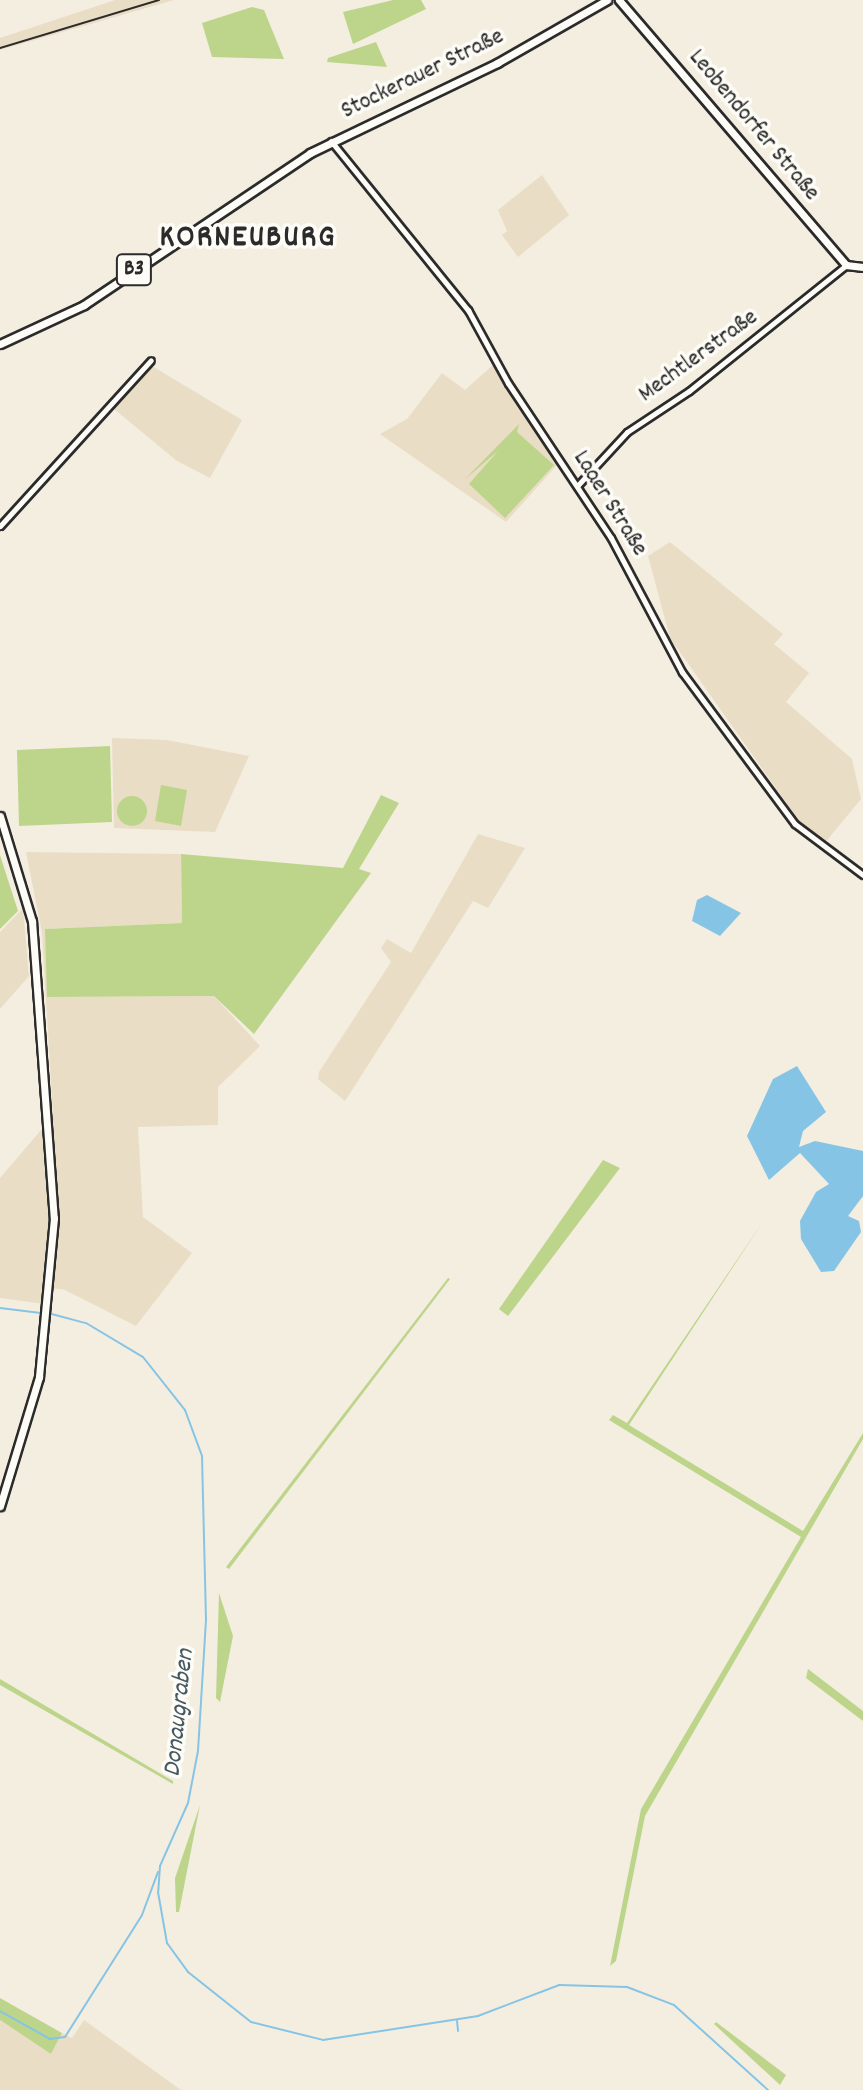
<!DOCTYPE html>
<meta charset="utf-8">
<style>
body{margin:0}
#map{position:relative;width:863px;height:2090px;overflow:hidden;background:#f4eee0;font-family:Dekko,sans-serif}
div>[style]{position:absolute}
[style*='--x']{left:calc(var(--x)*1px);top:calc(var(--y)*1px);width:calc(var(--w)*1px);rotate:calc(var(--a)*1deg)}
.built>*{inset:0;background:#eaddc5}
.green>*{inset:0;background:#bdd58b}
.round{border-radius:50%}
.water>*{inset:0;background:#86c4e6}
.stream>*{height:2px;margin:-1px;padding:0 1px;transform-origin:1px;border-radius:1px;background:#86c4e6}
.roads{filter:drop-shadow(2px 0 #2b2b2b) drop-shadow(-2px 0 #2b2b2b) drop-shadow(0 2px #2b2b2b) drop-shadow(0 -2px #2b2b2b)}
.minor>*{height:5px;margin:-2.5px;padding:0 2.5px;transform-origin:2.5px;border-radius:2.5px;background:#fdfcf7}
.major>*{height:7px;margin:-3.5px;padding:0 3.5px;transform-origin:3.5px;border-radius:3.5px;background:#fdfcf7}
.rail>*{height:2px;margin:-1px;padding:0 1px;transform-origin:1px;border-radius:1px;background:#2b2b2b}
span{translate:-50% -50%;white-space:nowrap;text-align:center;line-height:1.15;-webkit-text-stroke:7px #fdfcf7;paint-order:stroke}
.shield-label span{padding:2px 6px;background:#fdfcf7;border:2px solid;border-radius:6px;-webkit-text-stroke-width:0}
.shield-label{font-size:22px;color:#2b2b2b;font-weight:700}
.street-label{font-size:24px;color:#2b2b2b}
.water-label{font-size:26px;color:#465963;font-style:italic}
.district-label{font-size:32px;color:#2b2b2b;font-weight:700;letter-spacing:2px}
</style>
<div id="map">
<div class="built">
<div style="clip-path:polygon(115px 0,174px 0,0 50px,0 38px)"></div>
<div style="clip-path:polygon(542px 175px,569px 215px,518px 257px,502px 235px,507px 231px,498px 210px)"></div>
<div style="clip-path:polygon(493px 365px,557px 465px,506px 522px,380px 434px,407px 419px,442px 373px,465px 390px)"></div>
<div style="clip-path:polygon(152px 366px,242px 420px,210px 478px,177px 461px,114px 409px)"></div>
<div style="clip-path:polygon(670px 542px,783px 634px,774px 644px,809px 673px,786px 702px,852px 759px,861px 799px,824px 844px,797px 818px,670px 638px,648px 556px)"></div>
<div style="clip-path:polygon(112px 738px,167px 740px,249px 756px,215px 832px,114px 828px)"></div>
<div style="clip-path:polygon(478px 834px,525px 848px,488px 908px,473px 901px,345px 1101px,318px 1079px,319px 1072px,391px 962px,381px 948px,387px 939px,411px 953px)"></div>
<div style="clip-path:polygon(26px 852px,181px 854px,182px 923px,46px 929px,48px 997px,214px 996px,260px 1046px,218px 1087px,218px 1125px,138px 1127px,143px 1217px,192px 1253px,136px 1326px,65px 1290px,46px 1287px,45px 1304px,0 1298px,0 1178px,53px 1116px,42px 933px)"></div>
<div style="clip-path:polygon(23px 908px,29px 976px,0 1009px,0 932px)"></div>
<div style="clip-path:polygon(0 2020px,51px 2054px,62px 2033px,72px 2038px,84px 2020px,181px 2090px,0 2090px)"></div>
</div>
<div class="green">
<div style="clip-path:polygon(393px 0,421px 0,426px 9px,353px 44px,343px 12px)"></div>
<div style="clip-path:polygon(252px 7px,264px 10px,284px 59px,212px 57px,202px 23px)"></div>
<div style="clip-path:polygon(376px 42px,387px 67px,327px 62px,328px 58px)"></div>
<div style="clip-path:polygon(519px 424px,517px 432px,554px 465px,505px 518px,469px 484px,498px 451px,464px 480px)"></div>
<div style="clip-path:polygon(110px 746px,112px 822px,19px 826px,17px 750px)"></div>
<div style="clip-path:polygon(161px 785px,187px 790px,181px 826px,155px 821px)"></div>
<div style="clip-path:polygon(381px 795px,399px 803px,359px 869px,371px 873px,254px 1034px,214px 996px,47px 997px,45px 929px,182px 923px,181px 854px,343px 868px)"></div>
<div class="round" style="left:117px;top:796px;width:30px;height:30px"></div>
<div style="clip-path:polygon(0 855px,18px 911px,0 929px)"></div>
<div style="clip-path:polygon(603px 1160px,620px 1168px,508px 1316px,499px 1309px)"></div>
<div style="clip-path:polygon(768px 1214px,629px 1425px,803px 1531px,863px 1433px,863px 1439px,645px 1816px,616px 1961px,610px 1966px,641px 1809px,801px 1537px,609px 1420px,613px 1415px,627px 1423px)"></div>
<div style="clip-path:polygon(448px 1278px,450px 1279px,229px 1569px,226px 1567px)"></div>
<div style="clip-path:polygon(219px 1593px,233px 1636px,220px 1702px,216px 1698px)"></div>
<div style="clip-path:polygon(808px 1669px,863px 1711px,863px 1721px,806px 1678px)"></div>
<div style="clip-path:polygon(0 1679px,173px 1781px,173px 1784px,0 1685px)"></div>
<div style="clip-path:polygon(200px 1805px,179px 1912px,176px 1912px,175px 1878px)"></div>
<div style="clip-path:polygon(0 1998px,62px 2033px,51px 2054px,0 2020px)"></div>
<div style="clip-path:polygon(716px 2022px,786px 2075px,780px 2085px,714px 2024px)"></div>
</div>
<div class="water">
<div style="clip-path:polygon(707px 895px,741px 913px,720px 936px,692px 921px,697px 900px)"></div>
<div style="clip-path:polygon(797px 1066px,826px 1112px,803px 1131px,799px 1147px,815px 1141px,863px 1151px,863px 1196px,848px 1216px,859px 1221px,861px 1232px,834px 1271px,821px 1272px,801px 1239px,800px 1221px,816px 1192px,829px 1184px,800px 1153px,769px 1180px,747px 1136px,773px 1079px)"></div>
</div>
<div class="stream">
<div style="--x:0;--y:1308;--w:41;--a:7"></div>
<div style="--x:48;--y:1313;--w:39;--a:15"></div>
<div style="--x:86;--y:1323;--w:66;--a:30.8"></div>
<div style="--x:143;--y:1357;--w:68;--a:51.6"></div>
<div style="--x:185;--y:1410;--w:49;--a:69.7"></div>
<div style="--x:202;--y:1456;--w:164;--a:88.6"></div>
<div style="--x:206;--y:1620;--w:131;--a:93.5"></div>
<div style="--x:198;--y:1751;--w:53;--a:100.9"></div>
<div style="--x:188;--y:1803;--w:69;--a:114"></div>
<div style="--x:160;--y:1866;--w:26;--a:94"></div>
<div style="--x:158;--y:1892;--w:52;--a:80"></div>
<div style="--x:167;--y:1943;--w:36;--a:54"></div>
<div style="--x:188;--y:1972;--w:80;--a:38.4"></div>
<div style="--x:251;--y:2022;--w:74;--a:14"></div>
<div style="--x:323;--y:2040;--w:157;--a:-8.8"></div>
<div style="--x:478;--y:2016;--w:87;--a:-20.9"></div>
<div style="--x:559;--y:1985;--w:68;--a:1.7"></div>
<div style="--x:627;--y:1987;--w:50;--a:21"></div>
<div style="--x:674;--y:2005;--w:127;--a:42.1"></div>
<div style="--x:0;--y:2011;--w:57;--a:29.2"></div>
<div style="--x:50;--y:2039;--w:15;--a:-8"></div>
<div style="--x:65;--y:2037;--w:144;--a:-57.7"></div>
<div style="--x:142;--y:1915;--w:46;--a:-69.6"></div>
<div style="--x:457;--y:2021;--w:10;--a:84"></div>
</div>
<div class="roads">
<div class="minor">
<div style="--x:331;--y:141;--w:218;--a:51"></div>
<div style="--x:468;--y:310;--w:83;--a:61.3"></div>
<div style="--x:508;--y:383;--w:186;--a:56.4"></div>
<div style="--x:611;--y:538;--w:152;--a:62.1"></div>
<div style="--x:682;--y:672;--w:189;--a:53.4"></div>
<div style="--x:795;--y:824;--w:85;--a:36.9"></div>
<div style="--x:578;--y:485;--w:72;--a:-47.2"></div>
<div style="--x:627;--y:432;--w:74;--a:-33.5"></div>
<div style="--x:689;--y:391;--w:201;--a:-38.7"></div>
<div style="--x:0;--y:526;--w:224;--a:-47.7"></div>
</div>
<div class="major">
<div style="--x:619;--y:0;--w:349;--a:49.4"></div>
<div style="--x:846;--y:265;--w:17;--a:7"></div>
<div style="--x:0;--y:344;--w:93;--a:-24.9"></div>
<div style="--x:84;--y:305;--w:272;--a:-33.9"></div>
<div style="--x:310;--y:153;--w:208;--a:-25.7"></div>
<div style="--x:497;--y:63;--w:127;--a:-29.8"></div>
<div style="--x:0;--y:816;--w:110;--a:73.1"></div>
<div style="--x:32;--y:921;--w:298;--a:85.8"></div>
<div style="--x:54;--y:1218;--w:160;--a:95.4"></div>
<div style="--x:39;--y:1377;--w:135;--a:106.8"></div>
</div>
</div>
<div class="rail">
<div style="--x:0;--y:48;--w:166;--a:-16.8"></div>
</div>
<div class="shield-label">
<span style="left:134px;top:270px">B3</span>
</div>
<div class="street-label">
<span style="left:423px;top:75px;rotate:-26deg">Stockerauer Straße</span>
<span style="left:753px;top:126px;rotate:50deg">Leobendorfer Straße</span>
<span style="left:699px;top:357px;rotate:-36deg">Mechtlerstraße</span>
<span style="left:609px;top:504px;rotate:58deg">Laaer Straße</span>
</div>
<div class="water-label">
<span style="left:180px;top:1713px;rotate:-84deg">Donaugraben</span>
</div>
<div class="district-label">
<span style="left:248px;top:239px">KORNEUBURG</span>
</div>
</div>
